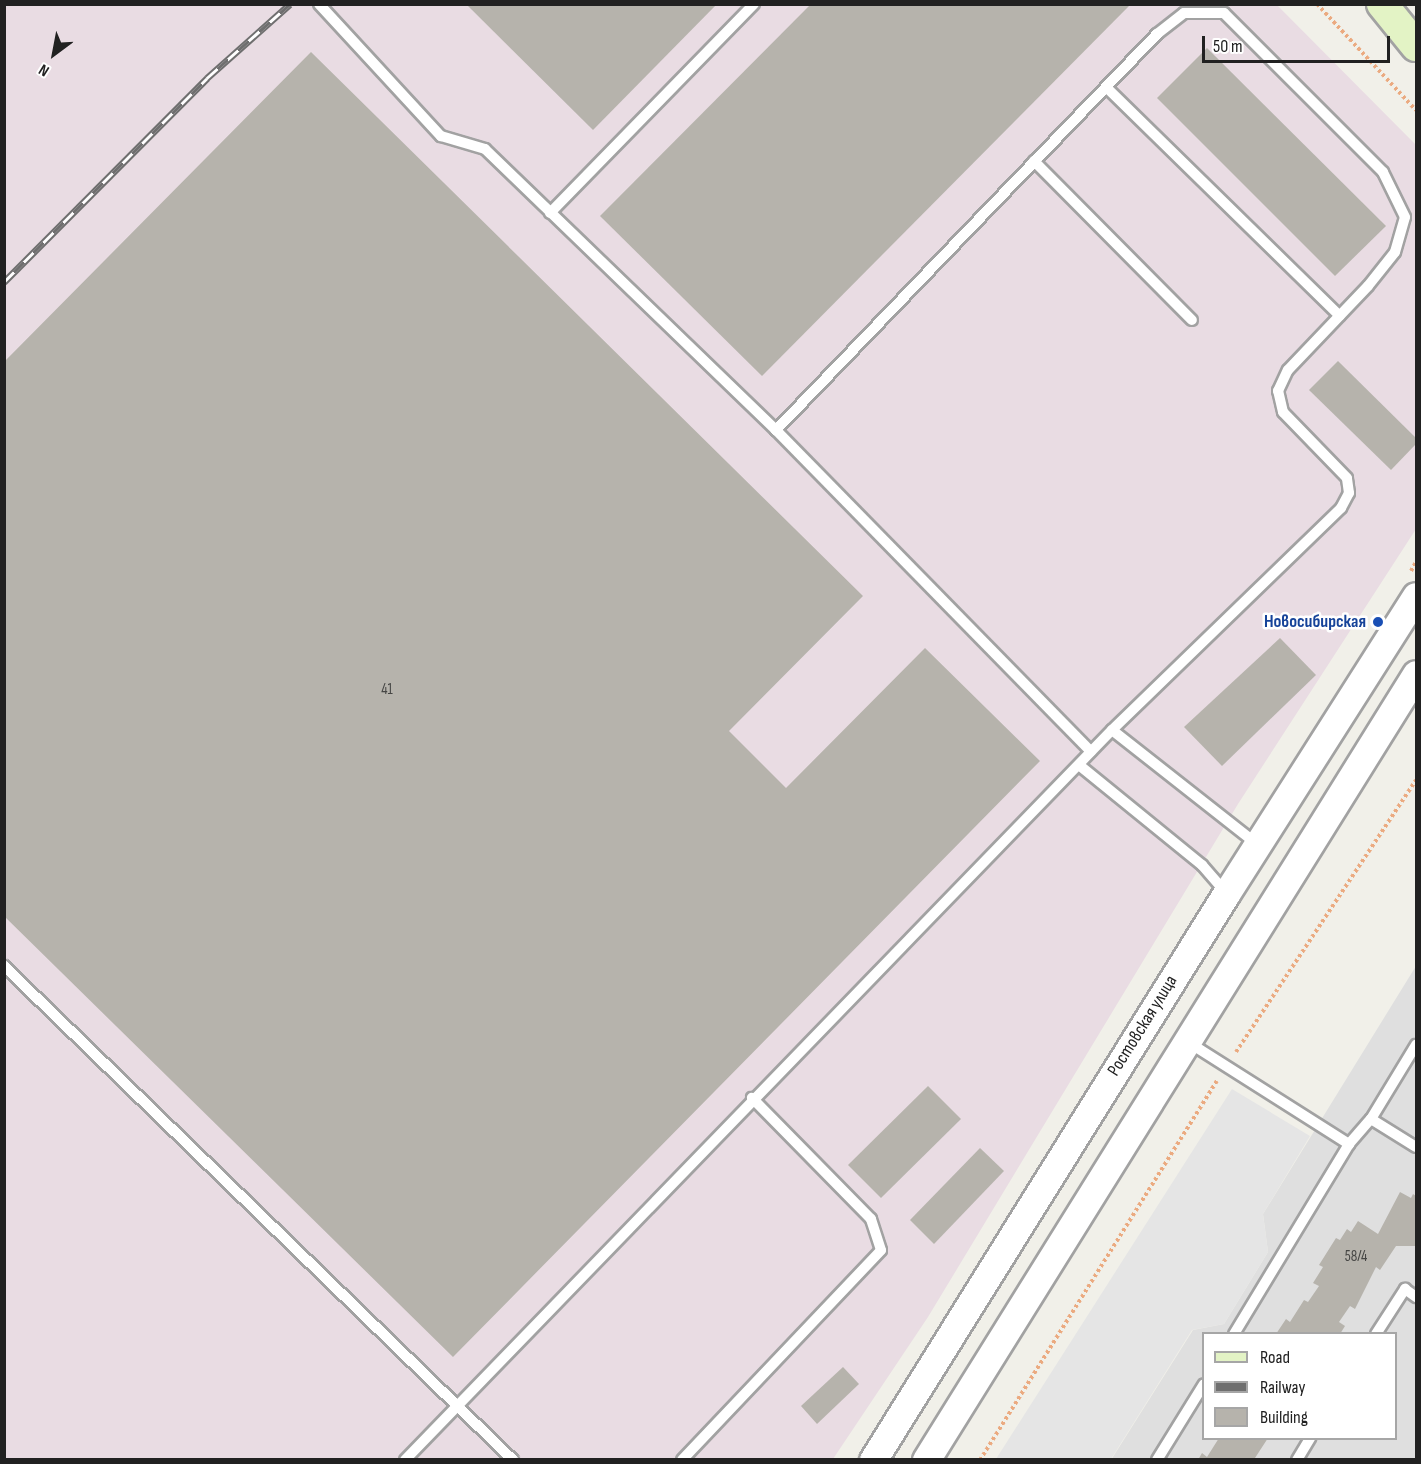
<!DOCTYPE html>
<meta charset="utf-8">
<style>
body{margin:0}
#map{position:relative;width:1421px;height:1464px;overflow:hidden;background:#f1f0e9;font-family:"Sofia Sans Condensed",sans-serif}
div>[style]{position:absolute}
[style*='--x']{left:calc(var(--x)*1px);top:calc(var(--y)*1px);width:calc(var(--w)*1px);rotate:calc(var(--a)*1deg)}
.residential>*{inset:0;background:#dfdfdf}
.industrial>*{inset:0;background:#e9dce3}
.parking>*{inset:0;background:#e5e5e5}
.building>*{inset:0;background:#b6b3ac}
.path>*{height:4px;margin-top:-2px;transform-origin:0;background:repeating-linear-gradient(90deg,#ebaa80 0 3px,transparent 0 6px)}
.roads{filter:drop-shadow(2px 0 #a2a2a2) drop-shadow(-2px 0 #a2a2a2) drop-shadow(0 2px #a2a2a2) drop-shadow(0 -2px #a2a2a2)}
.service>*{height:10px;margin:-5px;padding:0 5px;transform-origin:5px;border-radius:5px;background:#fff}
.tertiary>*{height:27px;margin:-13.5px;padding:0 13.5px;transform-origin:13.5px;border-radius:13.5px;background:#fff}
.secondary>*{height:30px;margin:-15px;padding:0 15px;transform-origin:15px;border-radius:15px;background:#e3f3c5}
.rail>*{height:7px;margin-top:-3.5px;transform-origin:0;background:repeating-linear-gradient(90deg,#fff 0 14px,#6f6f6f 0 28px);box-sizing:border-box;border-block:2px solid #6f6f6f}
.dots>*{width:16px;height:16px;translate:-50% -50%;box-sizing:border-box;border:3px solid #fff;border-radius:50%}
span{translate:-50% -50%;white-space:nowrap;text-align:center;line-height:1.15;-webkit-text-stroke:5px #fff;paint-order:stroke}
.number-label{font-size:15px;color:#464644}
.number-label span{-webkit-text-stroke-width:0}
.transit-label{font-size:18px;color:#164399;font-weight:700}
.right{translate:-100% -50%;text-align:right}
.street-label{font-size:18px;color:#212121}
.frame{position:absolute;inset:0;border:6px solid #212121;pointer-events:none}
.legend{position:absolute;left:1202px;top:1332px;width:195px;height:108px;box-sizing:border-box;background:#fff;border:2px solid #a6a6a6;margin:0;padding:8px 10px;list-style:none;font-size:18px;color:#212121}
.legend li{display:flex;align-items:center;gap:12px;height:30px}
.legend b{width:30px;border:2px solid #a6a6a6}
.north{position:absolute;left:24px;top:24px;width:60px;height:60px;-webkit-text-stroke:4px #fff;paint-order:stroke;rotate:212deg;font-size:16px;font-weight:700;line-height:24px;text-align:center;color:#212121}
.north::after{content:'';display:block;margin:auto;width:21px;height:27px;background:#212121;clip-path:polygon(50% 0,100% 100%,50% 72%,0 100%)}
.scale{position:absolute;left:1202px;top:36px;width:188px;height:27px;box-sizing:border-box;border:3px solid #212121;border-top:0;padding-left:8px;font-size:18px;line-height:21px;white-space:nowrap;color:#212121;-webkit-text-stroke:4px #fff;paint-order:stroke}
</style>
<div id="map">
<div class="residential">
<div style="clip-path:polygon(evenodd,1416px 966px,1416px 1459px,1111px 1460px,1193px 1330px,1224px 1324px,1268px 1252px,1263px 1214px,1416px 966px,1204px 1334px,1396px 1334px,1396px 1438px,1204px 1438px,1204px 1334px)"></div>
</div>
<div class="industrial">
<div style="clip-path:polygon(5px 5px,1277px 5px,1416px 145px,1416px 529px,1238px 804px,928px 1317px,833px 1459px,5px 1460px)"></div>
</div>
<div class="parking">
<div style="clip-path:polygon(1232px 1089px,1310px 1136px,1263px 1214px,1268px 1252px,1224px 1324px,1192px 1330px,1111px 1459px,996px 1459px)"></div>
</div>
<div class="building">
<div style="clip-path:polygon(466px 4px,717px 4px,593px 130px)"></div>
<div style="clip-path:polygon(811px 4px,1131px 4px,762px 376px,600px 216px)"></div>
<div style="clip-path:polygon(1207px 48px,1386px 226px,1335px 276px,1157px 98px)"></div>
<div style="clip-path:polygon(311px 52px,863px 596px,729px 731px,786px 788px,925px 648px,1040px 761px,453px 1357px,4px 916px,4px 362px)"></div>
<div style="clip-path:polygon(1338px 361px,1416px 438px,1416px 444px,1391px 470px,1309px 390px)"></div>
<div style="clip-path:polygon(1280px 638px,1316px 675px,1222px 766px,1184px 727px)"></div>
<div style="clip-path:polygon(928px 1086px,961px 1119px,881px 1198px,848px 1165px)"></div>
<div style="clip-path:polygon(980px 1148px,1004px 1171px,934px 1244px,910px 1220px)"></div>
<div style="clip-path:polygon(1400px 1192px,1411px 1198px,1413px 1194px,1416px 1196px,1416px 1246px,1396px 1246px,1380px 1270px,1376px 1267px,1355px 1309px,1350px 1306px,1339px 1322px,1345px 1326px,1340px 1334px,1276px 1334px,1286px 1319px,1290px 1322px,1304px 1300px,1308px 1302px,1319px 1286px,1313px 1283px,1323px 1267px,1319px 1265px,1336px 1238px,1340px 1240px,1347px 1229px,1351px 1232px,1358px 1221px,1378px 1234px)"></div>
<div style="clip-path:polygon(843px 1367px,859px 1384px,817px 1424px,801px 1406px)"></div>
<div style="clip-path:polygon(1219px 1438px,1268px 1438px,1255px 1458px,1258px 1460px,1198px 1460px,1202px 1453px,1207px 1457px)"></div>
</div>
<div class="path">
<div style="--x:1317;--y:4;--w:145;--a:47"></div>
<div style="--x:1411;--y:571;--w:10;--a:-61"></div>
<div style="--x:1236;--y:1052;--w:326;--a:-56.5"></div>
<div style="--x:980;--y:1460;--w:447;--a:-58"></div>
</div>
<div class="roads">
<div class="service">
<div style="--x:319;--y:4;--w:180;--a:47.3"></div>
<div style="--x:441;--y:136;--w:46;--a:16.5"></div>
<div style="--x:485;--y:149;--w:405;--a:44"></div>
<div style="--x:776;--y:430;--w:450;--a:45.6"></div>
<div style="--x:1106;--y:87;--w:327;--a:44.4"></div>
<div style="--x:1034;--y:161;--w:224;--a:45.2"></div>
<div style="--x:550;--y:213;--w:292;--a:-45.7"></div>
<div style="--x:1112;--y:730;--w:184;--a:38.2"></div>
<div style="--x:1079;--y:765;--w:159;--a:39.1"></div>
<div style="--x:1202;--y:865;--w:37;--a:49"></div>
<div style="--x:4;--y:966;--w:709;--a:44.14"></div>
<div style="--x:1188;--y:1042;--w:191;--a:32.4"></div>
<div style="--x:1349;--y:1144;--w:33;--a:-49"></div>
<div style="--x:1371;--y:1119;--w:87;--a:-58.7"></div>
<div style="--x:1371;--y:1119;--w:53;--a:31.9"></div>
<div style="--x:1234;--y:1334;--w:222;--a:-58.8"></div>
<div style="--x:1376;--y:1334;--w:54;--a:-57.2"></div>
<div style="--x:1405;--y:1289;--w:14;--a:36"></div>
<div style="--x:405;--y:1460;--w:1016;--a:-45.92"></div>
<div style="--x:1112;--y:730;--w:319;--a:-44.1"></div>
<div style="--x:1341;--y:508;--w:17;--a:-62"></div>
<div style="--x:1349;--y:493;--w:15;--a:-98"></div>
<div style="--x:1347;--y:478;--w:92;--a:-134.1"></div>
<div style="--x:1283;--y:412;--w:22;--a:-103"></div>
<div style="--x:1278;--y:391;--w:23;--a:-65"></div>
<div style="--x:1288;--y:370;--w:116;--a:-46.4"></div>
<div style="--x:1368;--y:286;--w:43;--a:-51.5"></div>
<div style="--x:1395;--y:252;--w:36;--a:-74"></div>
<div style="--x:1405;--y:217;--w:50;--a:-116.1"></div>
<div style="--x:1383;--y:172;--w:225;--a:-135"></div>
<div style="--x:1224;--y:13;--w:40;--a:180"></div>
<div style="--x:1184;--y:13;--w:34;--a:142"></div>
<div style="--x:1157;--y:34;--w:550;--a:133.89"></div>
<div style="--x:682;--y:1460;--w:289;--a:-46.5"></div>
<div style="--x:881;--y:1250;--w:33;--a:-108"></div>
<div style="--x:871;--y:1219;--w:170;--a:-134.5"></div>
<div style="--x:1157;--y:1460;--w:89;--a:-58.3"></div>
<div style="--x:1297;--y:1460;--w:26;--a:-59"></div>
</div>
<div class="tertiary">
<div style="--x:873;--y:1460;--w:667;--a:-58.05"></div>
<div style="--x:1226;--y:894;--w:353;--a:-57.5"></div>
<div style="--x:926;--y:1460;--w:926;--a:-58.06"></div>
</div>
<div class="secondary">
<div style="--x:1382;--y:4;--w:54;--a:51"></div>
</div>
</div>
<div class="rail">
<div style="--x:4;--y:282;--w:288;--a:-45.1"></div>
<div style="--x:207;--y:78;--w:111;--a:-41.7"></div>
</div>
<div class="dots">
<div style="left:1378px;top:622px;background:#1a4fb4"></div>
</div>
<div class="number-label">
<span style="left:387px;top:690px">41</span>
<span style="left:1356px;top:1257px">58/4</span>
</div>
<div class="transit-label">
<span class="right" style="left:1366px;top:622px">Новосибирская</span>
</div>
<div class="street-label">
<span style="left:1143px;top:1026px;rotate:-58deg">Ростовская улица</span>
</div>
<div class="frame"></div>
<ul class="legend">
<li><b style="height:8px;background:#e3f3c5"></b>Road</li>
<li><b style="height:8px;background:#6f6f6f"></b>Railway</li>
<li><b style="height:16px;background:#b6b3ac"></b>Building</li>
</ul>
<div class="north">N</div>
<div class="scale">50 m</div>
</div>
